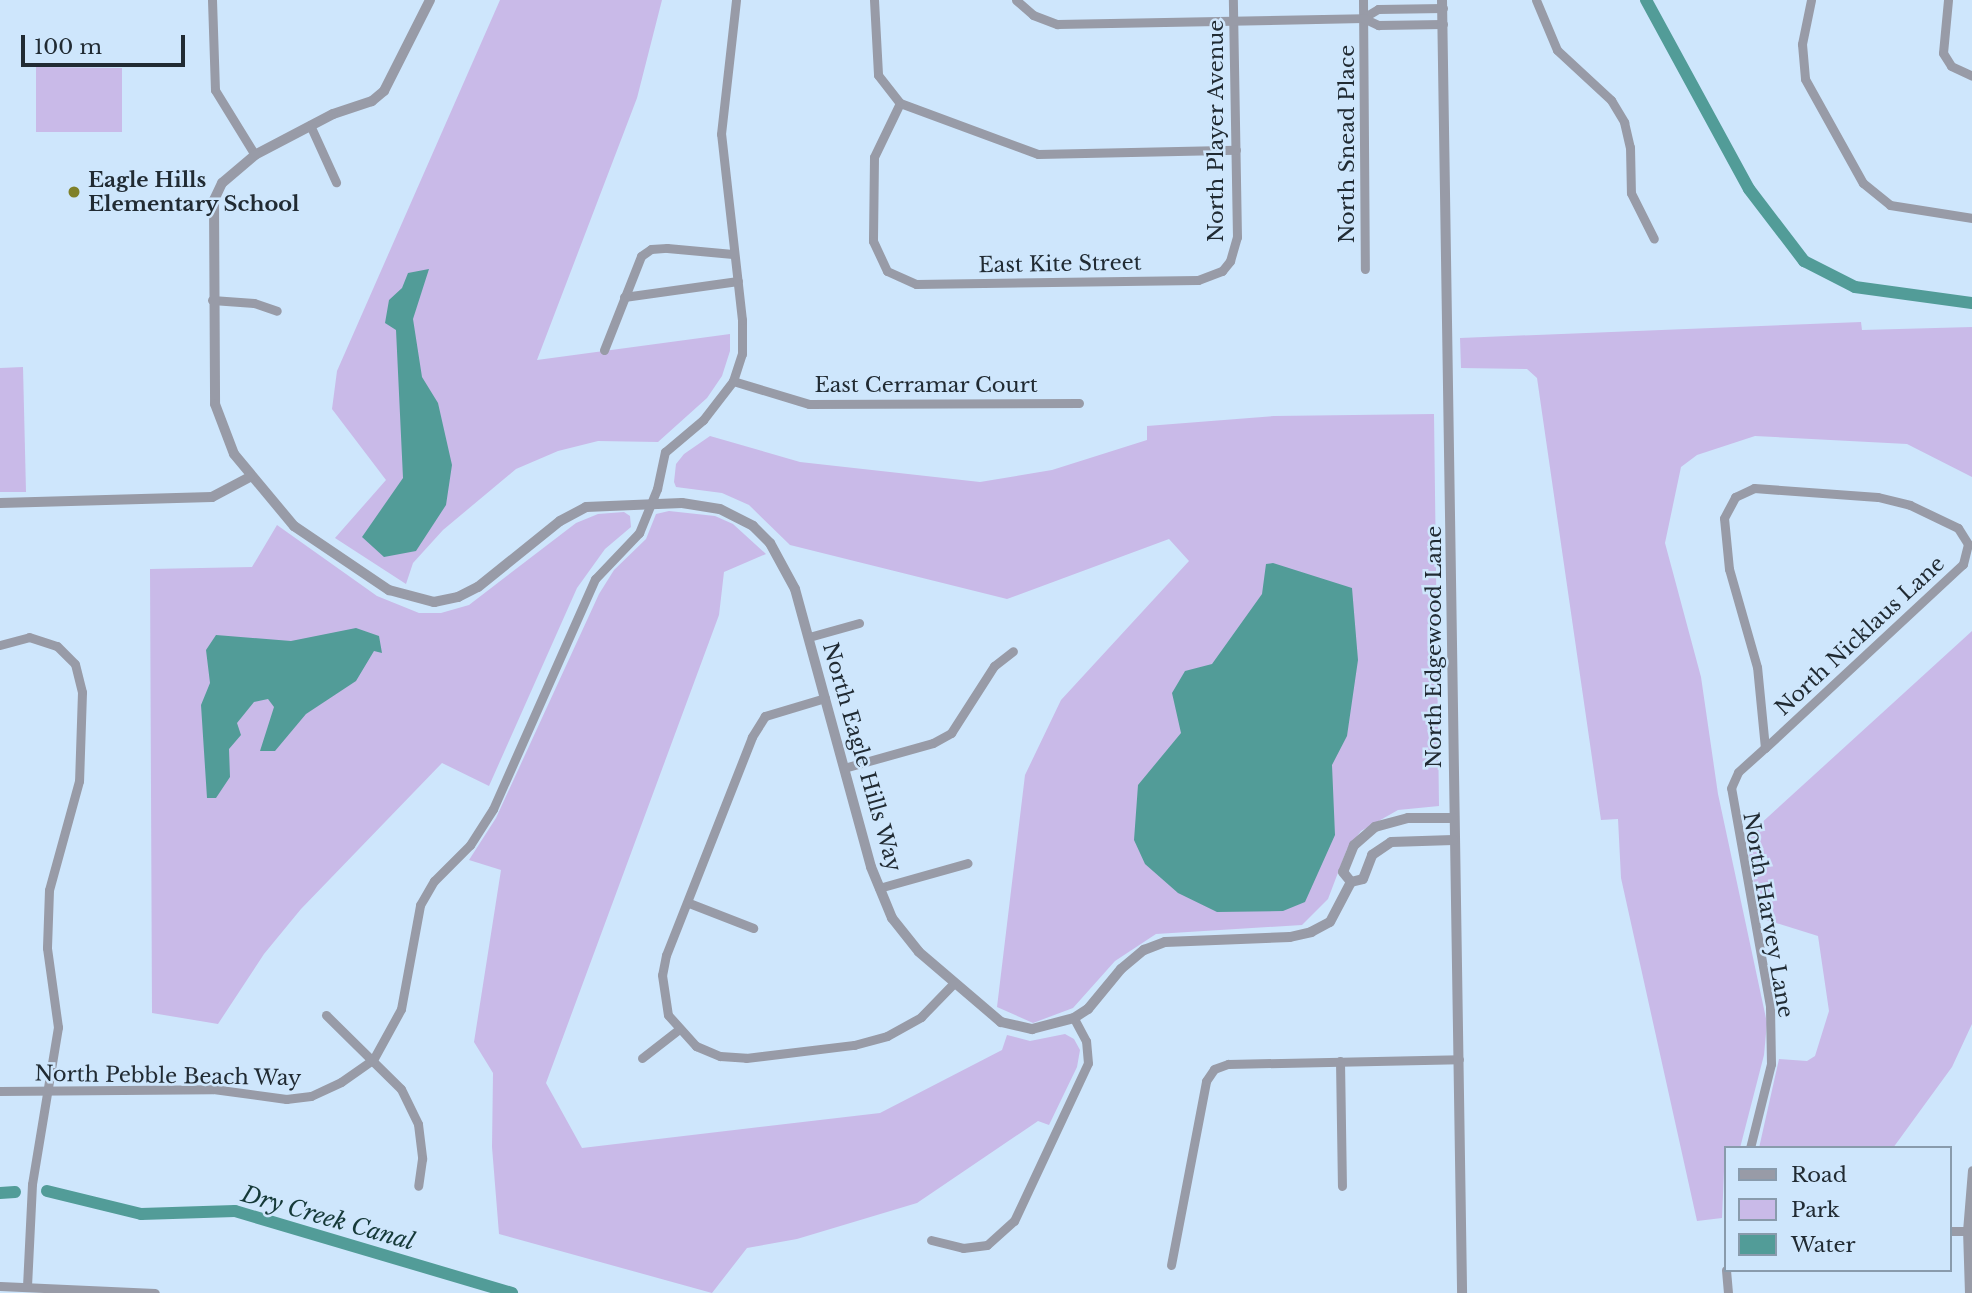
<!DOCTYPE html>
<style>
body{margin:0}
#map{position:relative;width:1972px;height:1293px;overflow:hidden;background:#cee6fc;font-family:"Libre Baskerville",serif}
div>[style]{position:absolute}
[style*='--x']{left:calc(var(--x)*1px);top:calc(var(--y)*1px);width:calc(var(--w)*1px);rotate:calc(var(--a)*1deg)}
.green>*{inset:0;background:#c9bae8}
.water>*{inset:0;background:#529c98}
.canal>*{height:12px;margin:-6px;padding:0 6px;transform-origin:6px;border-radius:6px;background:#529c98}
.minor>*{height:9px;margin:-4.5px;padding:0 4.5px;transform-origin:4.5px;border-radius:4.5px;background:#989ba7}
.tertiary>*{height:10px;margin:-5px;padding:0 5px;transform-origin:5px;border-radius:5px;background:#989ba7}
.dots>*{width:19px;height:19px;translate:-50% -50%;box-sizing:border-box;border:4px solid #cee6fc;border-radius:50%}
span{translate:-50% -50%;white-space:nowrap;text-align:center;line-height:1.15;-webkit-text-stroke:5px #cee6fc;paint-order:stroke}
.street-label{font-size:21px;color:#212b33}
.poi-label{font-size:21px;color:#212b33;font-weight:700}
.left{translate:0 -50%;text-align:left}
.water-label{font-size:23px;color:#153938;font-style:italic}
.legend{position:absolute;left:1724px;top:1146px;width:228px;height:126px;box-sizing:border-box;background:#cee6fc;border:2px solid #899bac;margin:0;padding:9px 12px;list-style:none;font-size:21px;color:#212b33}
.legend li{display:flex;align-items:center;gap:14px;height:35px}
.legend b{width:35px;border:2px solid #899bac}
.scale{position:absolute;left:21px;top:35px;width:164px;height:32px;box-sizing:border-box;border:4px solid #212b33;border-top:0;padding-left:9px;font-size:21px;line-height:24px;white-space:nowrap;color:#212b33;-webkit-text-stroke:5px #cee6fc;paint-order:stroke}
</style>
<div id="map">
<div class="green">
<div style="clip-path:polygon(500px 0,662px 0,637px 98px,537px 360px,730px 334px,730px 351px,722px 376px,707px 398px,658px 442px,598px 441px,558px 451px,516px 469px,443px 530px,413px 563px,406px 584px,335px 538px,386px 480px,332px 409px,337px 371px)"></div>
<div style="clip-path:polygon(36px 67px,122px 68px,122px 132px,36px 132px)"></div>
<div style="clip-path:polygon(1861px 322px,1862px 330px,1972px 327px,1972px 477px,1907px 444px,1755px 436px,1697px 455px,1681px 467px,1665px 543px,1701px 677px,1718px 794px,1767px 1023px,1764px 1055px,1740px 1148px,1725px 1148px,1722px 1218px,1697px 1221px,1621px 878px,1618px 819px,1601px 820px,1537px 378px,1527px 369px,1461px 368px,1460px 338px)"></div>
<div style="clip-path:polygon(23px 367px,26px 492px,0 492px,0 368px)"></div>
<div style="clip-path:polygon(1434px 414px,1439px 806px,1398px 810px,1361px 831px,1347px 849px,1328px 899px,1302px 925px,1156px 934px,1115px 961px,1073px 1008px,1033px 1023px,997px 1007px,1025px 775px,1061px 700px,1189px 561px,1169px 539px,1007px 599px,790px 545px,749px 505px,722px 493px,676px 487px,674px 482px,676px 464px,684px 454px,710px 436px,800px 462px,980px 482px,1052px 470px,1147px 440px,1147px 426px,1274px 416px)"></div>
<div style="clip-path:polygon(669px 511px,715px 516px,733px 524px,766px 554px,724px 572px,719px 615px,546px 1083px,582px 1148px,880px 1113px,1002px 1050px,1007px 1035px,1030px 1041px,1065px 1034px,1074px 1039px,1080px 1050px,1077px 1067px,1049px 1125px,1038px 1121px,917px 1203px,797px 1239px,747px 1248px,712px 1293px,499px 1234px,492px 1147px,493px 1073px,474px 1042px,501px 870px,469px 860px,496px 818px,599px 594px,614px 570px,646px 539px,656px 514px)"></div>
<div style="clip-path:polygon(624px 512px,630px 516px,631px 527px,605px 549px,577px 588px,489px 786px,442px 763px,301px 909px,264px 954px,218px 1024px,152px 1013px,150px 569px,252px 567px,277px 525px,377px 596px,419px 613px,441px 613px,469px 605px,576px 523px,598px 514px)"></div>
<div style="clip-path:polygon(1972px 631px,1972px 1024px,1952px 1067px,1893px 1148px,1759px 1148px,1779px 1059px,1807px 1061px,1815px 1056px,1829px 1011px,1818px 936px,1760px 918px,1746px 837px)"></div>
</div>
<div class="water">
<div style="clip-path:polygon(429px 269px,413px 319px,422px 377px,438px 403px,452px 465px,446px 505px,416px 551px,384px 557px,362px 537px,403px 478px,396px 330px,385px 323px,389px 300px,402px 288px,408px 273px)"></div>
<div style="clip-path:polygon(1273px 563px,1352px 588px,1358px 660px,1347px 736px,1332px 765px,1335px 835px,1305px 902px,1283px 911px,1217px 912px,1178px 893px,1145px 864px,1134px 840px,1138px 785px,1181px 733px,1172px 693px,1185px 671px,1212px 664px,1262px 594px,1266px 564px)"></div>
<div style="clip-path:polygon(356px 628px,379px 636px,382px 653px,374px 651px,356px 681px,306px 714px,275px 751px,260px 751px,274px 707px,268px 699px,254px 702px,237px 723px,241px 735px,229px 749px,230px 777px,216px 798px,207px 798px,201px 705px,210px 683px,206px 650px,216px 635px,291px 641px)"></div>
</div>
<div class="canal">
<div style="--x:1646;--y:0;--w:215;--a:61.4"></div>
<div style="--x:1749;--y:189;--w:91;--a:52.6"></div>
<div style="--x:1804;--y:261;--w:57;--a:27"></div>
<div style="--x:1855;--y:287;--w:118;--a:7.8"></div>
<div style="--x:47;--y:1191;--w:97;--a:13.7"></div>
<div style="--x:141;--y:1214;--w:94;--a:-1.8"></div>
<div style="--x:235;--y:1211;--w:289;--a:16.5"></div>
<div style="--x:0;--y:1193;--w:15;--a:-4"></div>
</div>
<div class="minor">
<div style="--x:212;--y:0;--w:90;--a:88.1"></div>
<div style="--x:215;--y:90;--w:76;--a:58.4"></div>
<div style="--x:874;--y:0;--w:75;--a:86.9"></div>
<div style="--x:878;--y:75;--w:36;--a:52"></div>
<div style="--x:900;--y:103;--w:60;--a:115.7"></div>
<div style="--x:874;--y:157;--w:84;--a:90.7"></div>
<div style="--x:873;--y:241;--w:33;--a:65"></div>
<div style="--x:887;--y:271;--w:32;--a:24"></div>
<div style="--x:916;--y:284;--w:282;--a:-0.8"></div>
<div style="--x:1198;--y:280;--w:26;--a:-21"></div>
<div style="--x:1222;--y:271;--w:13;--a:-51"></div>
<div style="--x:1230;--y:261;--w:25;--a:-74"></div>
<div style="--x:1237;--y:237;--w:237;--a:-91"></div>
<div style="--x:1016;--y:0;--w:23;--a:41"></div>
<div style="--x:1033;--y:15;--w:26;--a:21"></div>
<div style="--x:1057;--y:24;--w:306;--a:-1.1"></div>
<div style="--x:1363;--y:0;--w:269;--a:89.6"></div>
<div style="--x:1536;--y:0;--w:54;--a:67.2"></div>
<div style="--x:1557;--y:50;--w:74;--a:42.8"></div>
<div style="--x:1611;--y:100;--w:26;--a:59"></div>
<div style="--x:1624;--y:122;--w:26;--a:77"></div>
<div style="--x:1630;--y:147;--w:46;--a:88.8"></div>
<div style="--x:1631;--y:193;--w:51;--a:63.4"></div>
<div style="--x:1811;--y:0;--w:45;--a:101.6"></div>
<div style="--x:1802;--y:44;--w:35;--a:85"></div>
<div style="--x:1805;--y:79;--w:119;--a:60.9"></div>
<div style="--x:1863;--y:183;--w:35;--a:39"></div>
<div style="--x:1890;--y:205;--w:83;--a:9"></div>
<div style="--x:1948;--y:0;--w:53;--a:95.4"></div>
<div style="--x:1943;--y:53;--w:15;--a:58"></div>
<div style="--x:1951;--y:66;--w:23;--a:25"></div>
<div style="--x:1443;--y:8;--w:65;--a:179.1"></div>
<div style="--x:1378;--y:9;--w:17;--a:149"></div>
<div style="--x:1363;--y:18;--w:17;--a:25"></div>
<div style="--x:1378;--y:25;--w:65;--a:-0.9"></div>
<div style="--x:900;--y:103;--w:147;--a:20.3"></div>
<div style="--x:1038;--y:154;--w:198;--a:-1.2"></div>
<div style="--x:310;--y:125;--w:63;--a:65.5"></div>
<div style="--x:624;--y:297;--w:115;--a:-8"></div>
<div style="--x:212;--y:300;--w:42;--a:4.1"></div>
<div style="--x:254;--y:303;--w:24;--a:19"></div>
<div style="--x:604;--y:350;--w:101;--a:-68.5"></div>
<div style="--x:641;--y:256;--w:12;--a:-35"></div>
<div style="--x:651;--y:249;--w:16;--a:-4"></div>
<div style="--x:667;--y:248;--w:66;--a:5.2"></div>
<div style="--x:733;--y:381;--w:79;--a:16.8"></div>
<div style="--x:809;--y:404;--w:270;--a:-0.2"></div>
<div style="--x:809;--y:637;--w:52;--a:-15.6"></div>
<div style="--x:0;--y:645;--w:30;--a:-15"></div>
<div style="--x:29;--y:637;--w:29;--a:18"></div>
<div style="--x:57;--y:646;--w:25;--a:45"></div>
<div style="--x:75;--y:664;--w:29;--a:76"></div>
<div style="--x:82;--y:692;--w:89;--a:91.9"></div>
<div style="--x:79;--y:781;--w:113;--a:105.4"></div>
<div style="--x:49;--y:890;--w:58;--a:92"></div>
<div style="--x:47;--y:948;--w:80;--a:82.1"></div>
<div style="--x:58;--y:1027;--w:159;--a:99.4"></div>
<div style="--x:32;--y:1184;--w:102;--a:92.8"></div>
<div style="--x:825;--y:698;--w:63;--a:163.3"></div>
<div style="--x:765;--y:716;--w:25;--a:122"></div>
<div style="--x:752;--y:737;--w:234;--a:111.5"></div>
<div style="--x:666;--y:955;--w:20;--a:101"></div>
<div style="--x:662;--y:975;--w:40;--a:81.5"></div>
<div style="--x:668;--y:1015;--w:42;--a:47.9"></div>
<div style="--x:696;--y:1046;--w:26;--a:23"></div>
<div style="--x:720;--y:1056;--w:26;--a:4"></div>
<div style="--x:746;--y:1058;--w:109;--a:-6.9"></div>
<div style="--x:854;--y:1045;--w:34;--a:-15"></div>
<div style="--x:887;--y:1036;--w:39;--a:-29"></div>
<div style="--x:921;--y:1017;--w:47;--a:-45.9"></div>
<div style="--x:844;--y:768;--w:92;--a:-15.7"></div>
<div style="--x:933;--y:743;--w:21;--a:-29"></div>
<div style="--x:951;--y:733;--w:80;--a:-57.3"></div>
<div style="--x:994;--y:666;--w:24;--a:-38"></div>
<div style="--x:879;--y:888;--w:92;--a:-15.7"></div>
<div style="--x:689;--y:903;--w:69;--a:21.3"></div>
<div style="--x:326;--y:1015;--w:105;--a:44.6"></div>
<div style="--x:401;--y:1089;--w:39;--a:64"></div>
<div style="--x:418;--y:1124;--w:35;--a:83"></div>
<div style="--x:422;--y:1159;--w:27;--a:98"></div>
<div style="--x:642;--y:1058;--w:46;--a:-37.9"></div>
<div style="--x:1340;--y:1061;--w:125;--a:89.1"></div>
<div style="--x:0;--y:1091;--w:213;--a:-0.5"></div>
<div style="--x:213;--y:1089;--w:74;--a:7.8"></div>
<div style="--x:286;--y:1099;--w:25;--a:-7"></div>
<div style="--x:311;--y:1096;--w:33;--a:-25"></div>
<div style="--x:341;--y:1082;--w:39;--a:-35"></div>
<div style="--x:373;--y:1060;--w:58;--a:-61.2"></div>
<div style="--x:401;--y:1009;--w:106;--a:-79.6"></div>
<div style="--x:420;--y:905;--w:28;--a:-60"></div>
<div style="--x:434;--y:881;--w:51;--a:-45"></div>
<div style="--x:470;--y:845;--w:43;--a:-57.4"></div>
<div style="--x:493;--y:809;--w:252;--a:-66.1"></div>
<div style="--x:595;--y:579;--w:64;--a:-46.3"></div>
<div style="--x:639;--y:533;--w:48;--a:-67.8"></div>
<div style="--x:657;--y:489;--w:38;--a:-78"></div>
<div style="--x:665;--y:452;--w:50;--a:-40.1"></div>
<div style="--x:703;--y:420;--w:49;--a:-52.4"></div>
<div style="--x:733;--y:381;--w:28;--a:-72"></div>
<div style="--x:742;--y:354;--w:34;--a:-90"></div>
<div style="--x:742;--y:320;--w:187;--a:-96.4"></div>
<div style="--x:721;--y:134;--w:135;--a:-83.6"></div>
<div style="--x:1750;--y:1148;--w:87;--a:-76"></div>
<div style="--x:1771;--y:1064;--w:58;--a:-91"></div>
<div style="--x:1770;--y:1006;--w:221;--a:-100.1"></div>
<div style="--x:1731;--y:788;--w:17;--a:-66"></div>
<div style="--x:1738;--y:772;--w:36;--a:-42"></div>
<div style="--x:1765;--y:748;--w:81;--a:-95.6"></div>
<div style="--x:1757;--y:667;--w:102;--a:-105.9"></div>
<div style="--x:1729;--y:569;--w:51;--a:-95.6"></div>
<div style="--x:1724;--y:518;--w:24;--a:-62"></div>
<div style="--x:1735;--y:497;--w:21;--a:-25"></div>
<div style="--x:1754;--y:488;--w:124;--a:4.2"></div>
<div style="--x:1878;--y:497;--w:33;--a:14"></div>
<div style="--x:1910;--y:505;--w:53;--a:25.6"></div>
<div style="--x:1958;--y:528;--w:19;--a:58"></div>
<div style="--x:1968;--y:544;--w:21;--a:104"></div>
<div style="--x:1963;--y:564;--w:270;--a:137.1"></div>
<div style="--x:1949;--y:1231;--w:18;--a:0"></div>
<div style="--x:931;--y:1240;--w:33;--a:14"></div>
<div style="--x:963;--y:1248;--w:24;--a:-7"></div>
<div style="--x:987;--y:1245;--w:36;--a:-42"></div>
<div style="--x:1014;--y:1221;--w:174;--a:-64.9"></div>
<div style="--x:1088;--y:1063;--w:22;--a:-95"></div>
<div style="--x:1086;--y:1041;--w:26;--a:-118"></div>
<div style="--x:1171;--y:1265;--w:187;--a:-79.2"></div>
<div style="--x:1206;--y:1081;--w:14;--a:-56"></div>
<div style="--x:1214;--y:1069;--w:15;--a:-20"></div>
<div style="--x:1228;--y:1064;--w:231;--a:-1.2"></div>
<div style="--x:1726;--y:1270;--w:23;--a:85"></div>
<div style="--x:0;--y:1286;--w:155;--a:2.6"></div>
<div style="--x:1969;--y:1293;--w:62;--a:-91.8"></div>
<div style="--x:1967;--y:1231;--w:61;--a:-85.3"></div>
</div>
<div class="tertiary">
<div style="--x:430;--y:0;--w:102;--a:116.8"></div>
<div style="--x:384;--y:91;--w:16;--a:140"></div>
<div style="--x:372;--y:101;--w:41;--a:161.6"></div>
<div style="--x:333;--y:114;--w:88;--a:152.3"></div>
<div style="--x:255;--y:155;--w:43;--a:139.7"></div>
<div style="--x:222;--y:183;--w:19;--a:115"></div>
<div style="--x:214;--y:200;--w:204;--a:89.7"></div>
<div style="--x:215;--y:404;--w:53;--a:69.2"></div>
<div style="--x:234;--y:454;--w:94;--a:50.2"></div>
<div style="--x:294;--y:526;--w:115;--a:34"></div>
<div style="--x:389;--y:590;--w:47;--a:14.9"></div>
<div style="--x:434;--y:602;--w:25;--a:-12"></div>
<div style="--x:458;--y:597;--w:22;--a:-27"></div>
<div style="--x:478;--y:587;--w:105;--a:-38.8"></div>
<div style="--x:560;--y:521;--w:30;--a:-28"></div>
<div style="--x:586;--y:507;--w:96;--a:-2.4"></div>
<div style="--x:682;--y:503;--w:38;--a:9"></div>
<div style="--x:720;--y:509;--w:37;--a:27"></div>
<div style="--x:753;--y:526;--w:24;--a:45"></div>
<div style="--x:770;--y:543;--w:52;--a:61.5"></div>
<div style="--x:795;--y:589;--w:288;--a:74.7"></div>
<div style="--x:871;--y:867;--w:55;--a:67.6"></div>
<div style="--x:892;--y:918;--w:43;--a:51.5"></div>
<div style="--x:919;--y:952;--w:108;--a:40.5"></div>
<div style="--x:1001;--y:1022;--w:32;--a:13"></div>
<div style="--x:1032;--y:1029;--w:43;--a:-14.7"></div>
<div style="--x:1074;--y:1018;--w:17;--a:-33"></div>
<div style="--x:1088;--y:1009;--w:52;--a:-50.5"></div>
<div style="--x:1121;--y:969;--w:30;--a:-40"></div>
<div style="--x:1144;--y:950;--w:22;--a:-21"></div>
<div style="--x:1165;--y:942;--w:125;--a:-2.3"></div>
<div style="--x:1290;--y:937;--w:22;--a:-13"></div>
<div style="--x:1311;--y:932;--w:21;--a:-28"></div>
<div style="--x:1330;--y:922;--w:45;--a:-62.3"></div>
<div style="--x:1442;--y:0;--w:1293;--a:89.11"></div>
<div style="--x:0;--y:503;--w:212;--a:-1.6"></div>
<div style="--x:212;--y:497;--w:43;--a:-27.8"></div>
<div style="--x:1453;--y:818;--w:45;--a:180"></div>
<div style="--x:1408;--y:818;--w:34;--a:165"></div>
<div style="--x:1375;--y:827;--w:28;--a:139"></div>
<div style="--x:1354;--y:845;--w:29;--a:112"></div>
<div style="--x:1343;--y:872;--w:13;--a:51"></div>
<div style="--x:1351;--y:882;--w:12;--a:-14"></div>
<div style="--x:1363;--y:879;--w:26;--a:-69"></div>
<div style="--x:1372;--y:855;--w:23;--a:-34"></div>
<div style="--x:1391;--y:842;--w:62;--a:-1.8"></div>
</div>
<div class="dots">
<div style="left:74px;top:192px;background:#7f8029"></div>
</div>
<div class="street-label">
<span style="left:1216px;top:131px;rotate:-90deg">North Player Avenue</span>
<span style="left:1347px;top:144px;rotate:-90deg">North Snead Place</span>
<span style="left:1060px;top:264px;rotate:-1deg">East Kite Street</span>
<span style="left:926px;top:385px">East Cerramar Court</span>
<span style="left:1860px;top:636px;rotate:-43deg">North Nicklaus Lane</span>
<span style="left:1434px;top:647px;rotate:-90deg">North Edgewood Lane</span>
<span style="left:862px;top:757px;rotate:74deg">North Eagle Hills Way</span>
<span style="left:1768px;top:915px;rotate:80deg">North Harvey Lane</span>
<span style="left:168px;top:1076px;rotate:1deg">North Pebble Beach Way</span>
</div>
<div class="poi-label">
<span class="left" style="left:88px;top:192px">Eagle Hills<br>Elementary School</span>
</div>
<div class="water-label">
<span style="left:328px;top:1218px;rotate:16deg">Dry Creek Canal</span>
</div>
<ul class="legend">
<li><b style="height:9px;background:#989ba7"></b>Road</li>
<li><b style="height:19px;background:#c9bae8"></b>Park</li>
<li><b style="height:19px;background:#529c98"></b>Water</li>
</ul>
<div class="scale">100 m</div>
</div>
